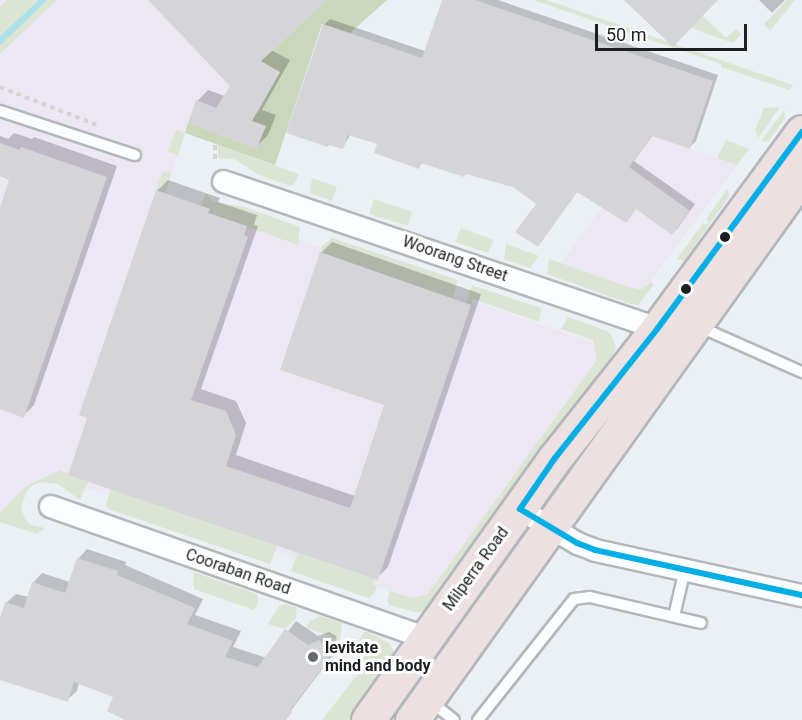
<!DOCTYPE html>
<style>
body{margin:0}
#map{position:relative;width:802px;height:720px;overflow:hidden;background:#ebf0f5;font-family:Roboto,sans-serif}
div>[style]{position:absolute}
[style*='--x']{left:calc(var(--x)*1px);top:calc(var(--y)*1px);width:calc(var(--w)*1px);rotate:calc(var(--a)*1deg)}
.commercial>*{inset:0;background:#ede7f4}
.green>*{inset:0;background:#dce4d4}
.forest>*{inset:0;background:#cbd7bb}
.shadow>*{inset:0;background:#0003}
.stream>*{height:6px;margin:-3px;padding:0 3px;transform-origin:3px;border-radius:3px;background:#aae1ea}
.building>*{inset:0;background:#d5d5d9}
.path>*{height:4px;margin-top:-2px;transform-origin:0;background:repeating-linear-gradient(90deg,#d2d4d5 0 4.5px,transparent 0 9px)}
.roads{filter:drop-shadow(2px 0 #b3b7bb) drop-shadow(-2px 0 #b3b7bb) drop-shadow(0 2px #b3b7bb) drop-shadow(0 -2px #b3b7bb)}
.lane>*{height:10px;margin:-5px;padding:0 5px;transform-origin:5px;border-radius:5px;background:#fcfdfe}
.street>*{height:21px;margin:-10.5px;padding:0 10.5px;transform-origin:10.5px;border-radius:10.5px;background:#fcfdfe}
.highway>*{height:33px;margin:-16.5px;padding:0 16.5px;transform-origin:16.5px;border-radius:16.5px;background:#ece0e1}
.bus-1>*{height:6px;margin:-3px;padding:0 3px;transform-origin:3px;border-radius:3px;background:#01aee5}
.dots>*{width:16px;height:16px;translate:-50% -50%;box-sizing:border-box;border:3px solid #fff;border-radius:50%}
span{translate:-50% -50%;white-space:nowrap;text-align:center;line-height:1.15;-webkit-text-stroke:6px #fff;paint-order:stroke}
.street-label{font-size:16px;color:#1b1f22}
.poi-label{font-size:16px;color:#1b1f22;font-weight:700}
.left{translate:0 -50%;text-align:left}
.scale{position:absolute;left:595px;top:24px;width:152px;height:27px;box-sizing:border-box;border:3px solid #1b1f22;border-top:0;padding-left:8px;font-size:18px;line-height:21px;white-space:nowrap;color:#1b1f22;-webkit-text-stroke:4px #fff;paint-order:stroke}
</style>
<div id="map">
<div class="commercial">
<div style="clip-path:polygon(0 0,387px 0,322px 24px,275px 165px,185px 133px,165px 193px,594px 343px,598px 358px,460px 555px,422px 601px,58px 479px,60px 470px,26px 486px,0 513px)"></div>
<div style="clip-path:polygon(652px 136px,737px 165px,647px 286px,632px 288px,561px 264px)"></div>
</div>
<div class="green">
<div style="clip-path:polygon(7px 0,57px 0,0 54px,0 7px)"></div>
<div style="clip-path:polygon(533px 0,547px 0,793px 85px,789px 90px,721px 67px,721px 64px)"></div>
<div style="clip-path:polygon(787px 0,795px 0,770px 31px,764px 24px)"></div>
<div style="clip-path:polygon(703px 16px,726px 38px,736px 29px,741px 34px,733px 43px,691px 28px)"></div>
<div style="clip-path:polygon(780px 107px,758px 138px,755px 131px,764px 108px)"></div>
<div style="clip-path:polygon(784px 110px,785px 118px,768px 142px,761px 141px)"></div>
<div style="clip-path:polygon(176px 130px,185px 133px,178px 155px,168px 152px)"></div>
<div style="clip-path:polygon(726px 140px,749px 149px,737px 165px,717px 158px)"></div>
<div style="clip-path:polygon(218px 145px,299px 174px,295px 183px,290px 186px,259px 175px,234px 159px,218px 158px)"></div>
<div style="clip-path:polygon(163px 171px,171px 174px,165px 193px,156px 190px)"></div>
<div style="clip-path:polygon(312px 178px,337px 187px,332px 201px,310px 193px)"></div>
<div style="clip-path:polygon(727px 189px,730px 195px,684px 261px,677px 259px,703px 223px,706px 225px,709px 222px,706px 219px)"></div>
<div style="clip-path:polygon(206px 193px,211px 200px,220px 203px,244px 207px,300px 227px,298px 245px,208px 213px,210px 209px,201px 206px)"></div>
<div style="clip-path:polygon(374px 199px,412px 212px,408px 226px,369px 214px)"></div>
<div style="clip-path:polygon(461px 228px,494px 240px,488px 253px,455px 242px)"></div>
<div style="clip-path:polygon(332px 238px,458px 280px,452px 299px,320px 252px,322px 246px)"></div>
<div style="clip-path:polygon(506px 244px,539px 256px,530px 268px,504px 259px)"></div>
<div style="clip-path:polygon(549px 259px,632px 288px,640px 289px,652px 282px,653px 286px,638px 305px,630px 304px,547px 274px)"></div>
<div style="clip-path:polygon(472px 285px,541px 308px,539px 322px,473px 299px,471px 305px,466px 303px)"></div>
<div style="clip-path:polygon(568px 317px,607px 331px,611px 335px,616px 347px,610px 362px,436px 604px,429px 611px,419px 613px,389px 605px,387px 600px,390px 591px,413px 598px,428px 594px,597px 360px,593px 340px,561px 329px)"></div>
<div style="clip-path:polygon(60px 470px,88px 482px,80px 500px,58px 484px,44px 482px,35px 484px,27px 491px,21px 507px,25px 519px,31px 525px,45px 528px,37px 534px,0 522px,0 513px,26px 486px)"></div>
<div style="clip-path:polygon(111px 489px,277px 546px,270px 564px,108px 509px,106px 504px)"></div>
<div style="clip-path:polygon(298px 553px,375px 579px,373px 584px,377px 586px,374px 594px,368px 598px,291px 571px)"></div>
<div style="clip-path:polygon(193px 572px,257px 594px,258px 602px,254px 610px,194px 589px)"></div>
<div style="clip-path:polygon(285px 604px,297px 608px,296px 618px,285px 629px,268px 624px,279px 606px)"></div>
<div style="clip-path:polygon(320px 616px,342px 623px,340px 640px,306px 628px,310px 621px)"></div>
<div style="clip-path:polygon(365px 631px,389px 643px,393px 650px,393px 659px,353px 720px,322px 720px,358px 674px,361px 661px,354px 649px)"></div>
</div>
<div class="forest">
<div style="clip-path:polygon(326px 0,387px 0,350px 33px,322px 24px,275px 165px,185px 133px,188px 123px,257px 148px,265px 126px,232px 114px,257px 113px,280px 72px,262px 62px,242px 79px)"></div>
</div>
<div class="shadow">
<div style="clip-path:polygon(150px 0,323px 0,271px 50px,290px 60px,262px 110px,276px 115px,268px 135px,257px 146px,197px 101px,208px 90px,225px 96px,232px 86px)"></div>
<div style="clip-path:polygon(444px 0,498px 0,718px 75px,696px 141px,690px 147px,653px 135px,634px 161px,695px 204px,678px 228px,672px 234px,637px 208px,578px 191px,538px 245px,538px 204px,514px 186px,423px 162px,419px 167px,379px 143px,351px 134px,343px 147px,324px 25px,330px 19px,425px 51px)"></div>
<div style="clip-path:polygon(759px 0,785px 0,772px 13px)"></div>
<div style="clip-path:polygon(14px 133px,32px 139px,34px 137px,117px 166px,34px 405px,23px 416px,0 408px,0 212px,11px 179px,0 175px,0 136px,8px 139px)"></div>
<div style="clip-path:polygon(168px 180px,220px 198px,218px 202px,257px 215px,254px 225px,258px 226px,201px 389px,236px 401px,246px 423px,236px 455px,355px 496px,386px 404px,321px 253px,332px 242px,481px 294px,388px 567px,377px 578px,89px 417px,157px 191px)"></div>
<div style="clip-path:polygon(87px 549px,126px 562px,125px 565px,203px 599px,195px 615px,241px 631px,233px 647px,267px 658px,296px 621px,318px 636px,329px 632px,336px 636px,338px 648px,284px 720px,129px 720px,115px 697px,79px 682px,77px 691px,67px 700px,0 678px,0 623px,6px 603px,16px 594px,29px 597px,33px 583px,42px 573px,70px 582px,78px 559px)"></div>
</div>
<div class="stream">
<div style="--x:0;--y:41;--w:59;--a:-43.6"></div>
</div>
<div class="building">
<div style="clip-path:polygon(148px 0,326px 0,261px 61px,280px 72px,252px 121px,266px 126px,257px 148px,188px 123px,196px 100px,216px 108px,230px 86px)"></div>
<div style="clip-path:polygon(442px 0,475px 0,713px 81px,690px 149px,652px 136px,629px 167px,690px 211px,672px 235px,636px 209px,626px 223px,577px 192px,538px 247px,515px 232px,536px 204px,513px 187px,466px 174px,464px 177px,421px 163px,419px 169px,374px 153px,377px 144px,348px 135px,343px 149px,329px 145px,328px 147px,286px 133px,323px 24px,422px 58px)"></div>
<div style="clip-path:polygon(624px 0,718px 0,673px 47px)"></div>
<div style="clip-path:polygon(0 143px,20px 150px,21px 147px,107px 177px,24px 418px,0 409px,0 207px,9px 180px,0 176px)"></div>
<div style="clip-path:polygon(156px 190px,210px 209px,208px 213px,247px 226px,244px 235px,248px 237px,191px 400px,226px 411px,236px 435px,226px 466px,350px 508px,384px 405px,280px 370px,320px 252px,471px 305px,378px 580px,68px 475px,87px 418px,79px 415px)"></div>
<div style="clip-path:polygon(77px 558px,118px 571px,117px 575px,195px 608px,187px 624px,233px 641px,225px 657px,258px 667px,285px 629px,308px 645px,319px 640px,327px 646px,329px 659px,291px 709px,292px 712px,286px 720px,125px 720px,107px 711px,113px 697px,74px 682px,68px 702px,0 680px,0 618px,5px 602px,24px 608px,32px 582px,65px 593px)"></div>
</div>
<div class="path">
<div style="--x:0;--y:87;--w:104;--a:21.4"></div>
<div style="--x:215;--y:159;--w:15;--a:-90"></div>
</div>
<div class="roads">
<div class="lane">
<div style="--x:0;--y:111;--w:142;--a:18.1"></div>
<div style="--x:698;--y:326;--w:114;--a:23.9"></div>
<div style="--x:674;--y:616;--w:48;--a:-76.8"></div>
<div style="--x:431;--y:702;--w:29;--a:38"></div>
<div style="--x:478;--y:720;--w:154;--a:-51.6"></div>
<div style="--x:574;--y:599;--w:16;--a:-7"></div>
<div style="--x:590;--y:597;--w:114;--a:13.2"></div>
</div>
<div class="street">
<div style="--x:223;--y:181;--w:470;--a:18.7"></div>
<div style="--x:50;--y:506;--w:398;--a:19.3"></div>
<div style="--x:520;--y:509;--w:66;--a:30.8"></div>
<div style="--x:577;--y:543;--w:19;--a:21"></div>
<div style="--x:595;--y:550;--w:212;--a:12.3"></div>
</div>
<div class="highway">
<div style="--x:368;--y:720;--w:322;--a:-54.5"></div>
<div style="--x:555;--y:458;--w:166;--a:-51.6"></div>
<div style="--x:658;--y:328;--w:243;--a:-53.7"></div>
<div style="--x:412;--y:720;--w:670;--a:-54.41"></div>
</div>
</div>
<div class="bus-1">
<div style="--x:802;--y:132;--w:243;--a:126.3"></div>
<div style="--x:658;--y:328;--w:166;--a:128.4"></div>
<div style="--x:555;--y:458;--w:62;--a:124.5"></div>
<div style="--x:520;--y:509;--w:66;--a:30.8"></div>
<div style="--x:577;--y:543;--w:19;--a:21"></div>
<div style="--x:595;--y:550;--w:212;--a:12.3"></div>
</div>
<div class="dots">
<div style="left:725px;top:237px;background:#1b1f22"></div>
<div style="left:686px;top:289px;background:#1b1f22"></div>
<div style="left:313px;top:657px;background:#64686c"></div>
</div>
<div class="street-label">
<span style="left:455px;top:259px;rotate:19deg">Woorang Street</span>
<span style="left:476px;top:569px;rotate:-54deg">Milperra Road</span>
<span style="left:238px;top:572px;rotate:19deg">Cooraban Road</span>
</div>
<div class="poi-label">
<span class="left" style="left:325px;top:657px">levitate<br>mind and body</span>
</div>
<div class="scale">50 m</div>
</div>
